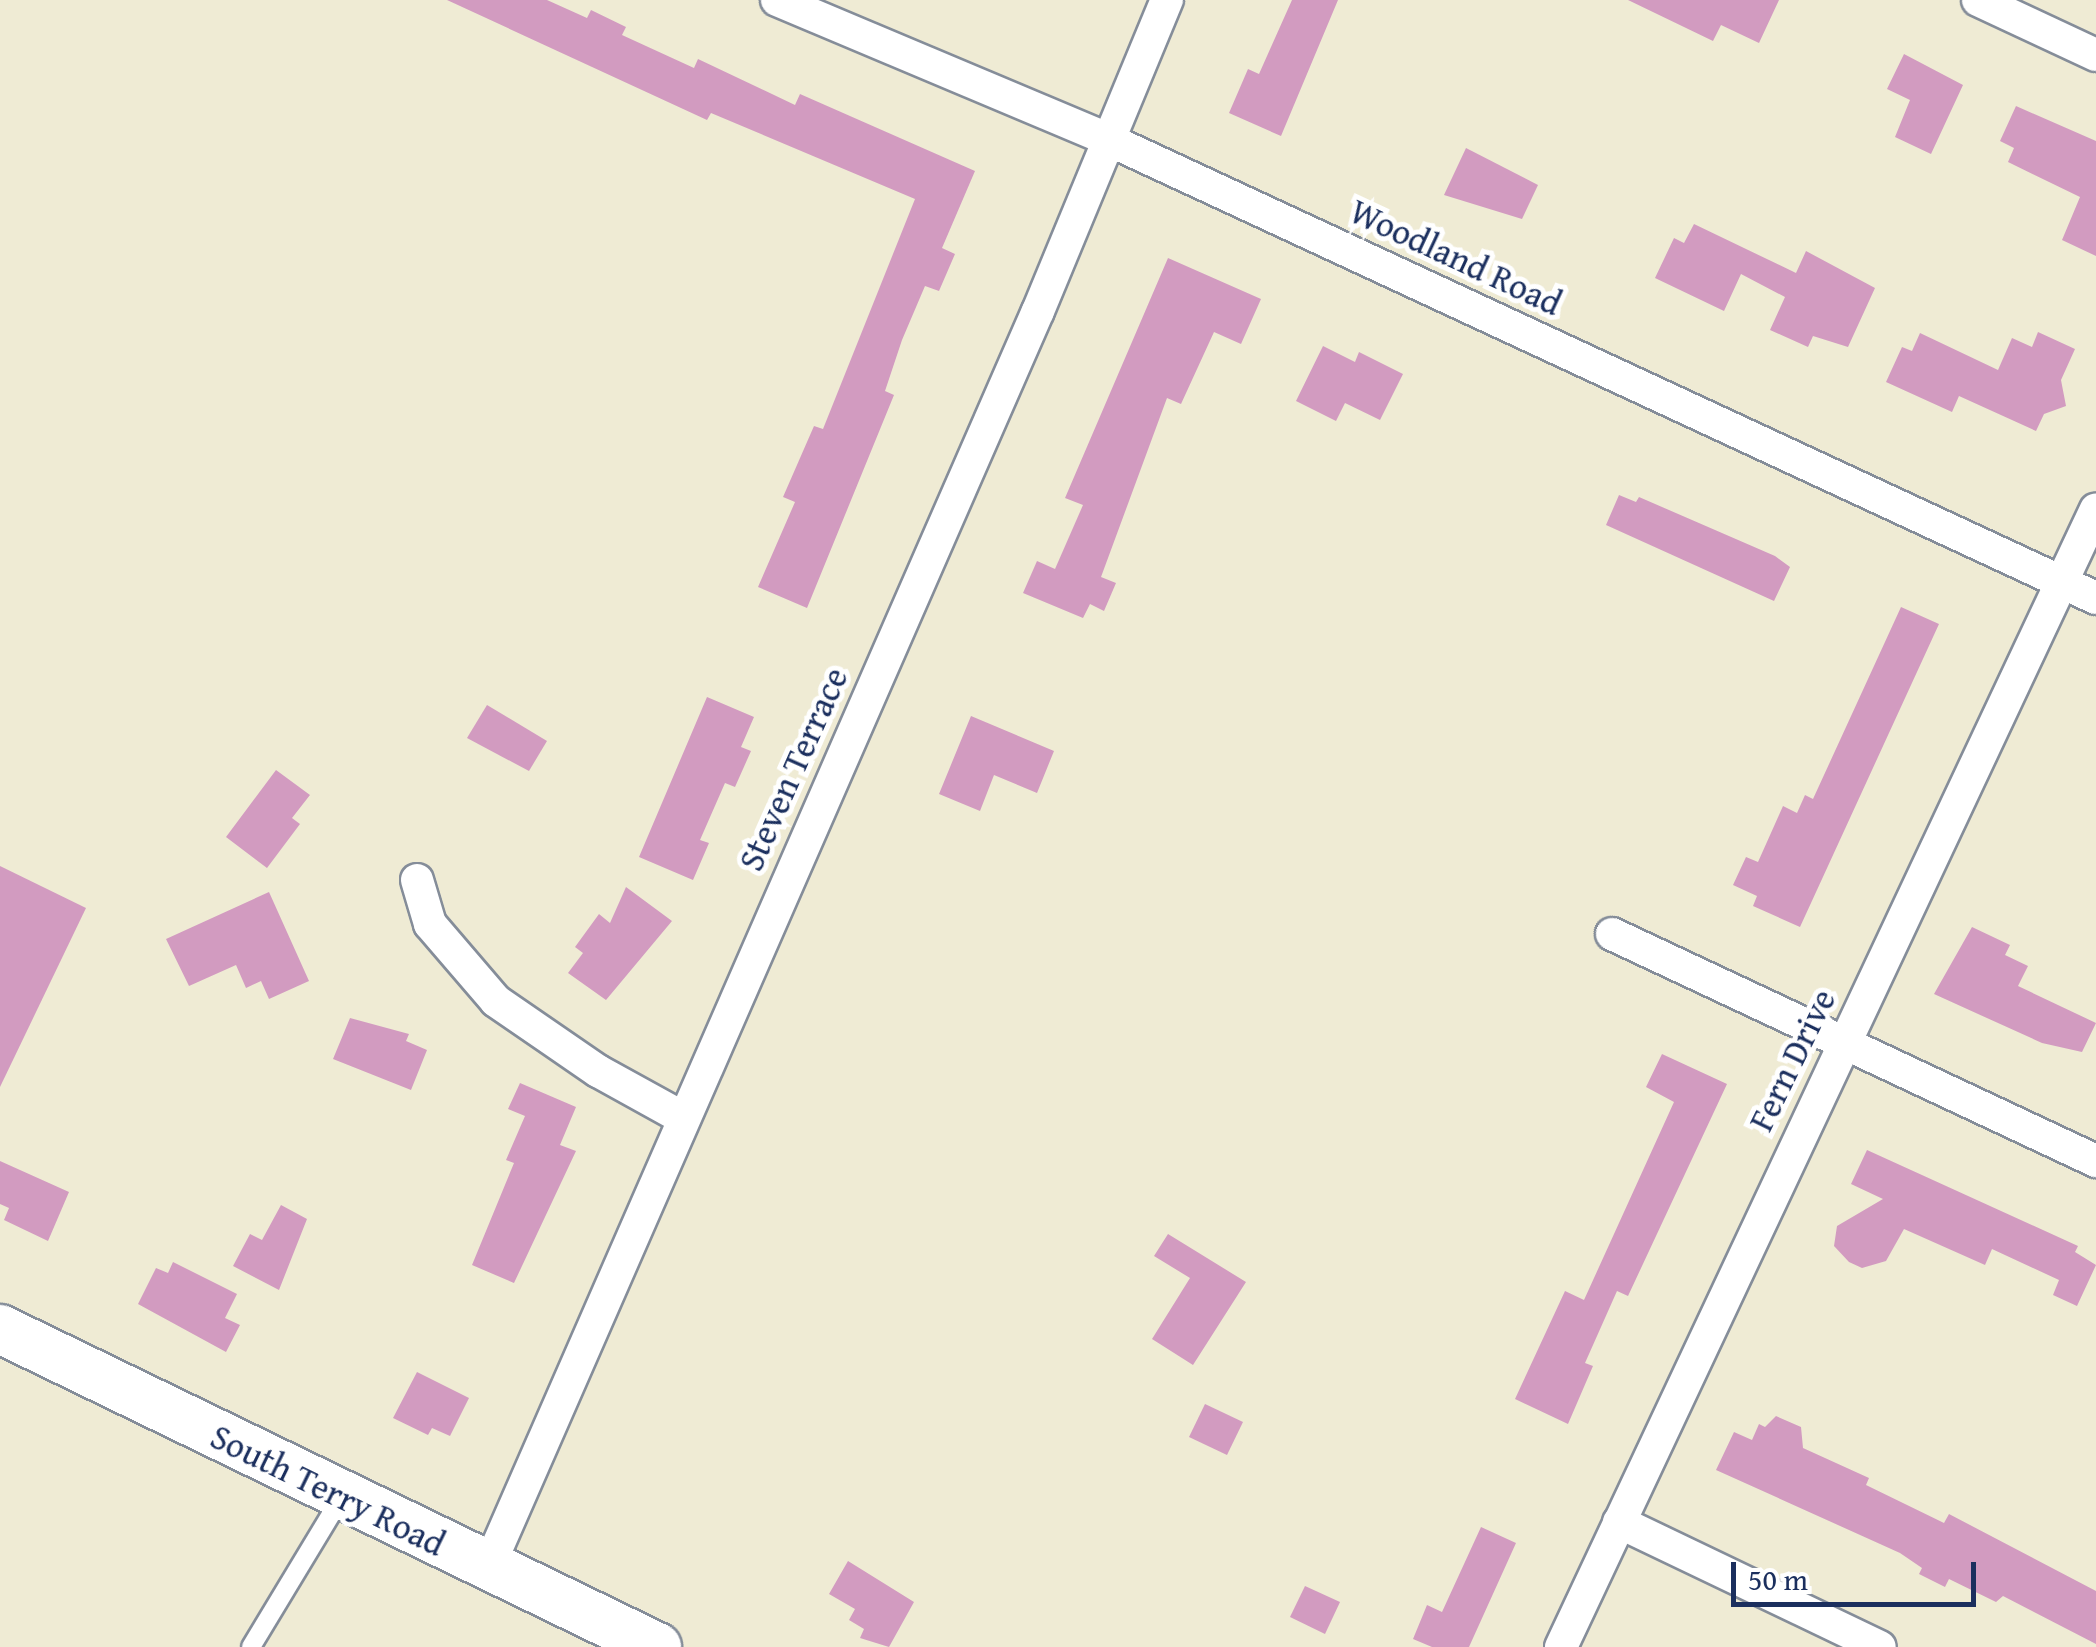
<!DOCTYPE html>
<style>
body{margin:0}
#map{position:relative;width:2096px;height:1647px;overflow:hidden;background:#efebd4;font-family:"Gentium Book Plus",serif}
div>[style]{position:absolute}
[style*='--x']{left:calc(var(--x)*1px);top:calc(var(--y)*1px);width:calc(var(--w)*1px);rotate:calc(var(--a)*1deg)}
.building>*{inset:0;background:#d29bc0}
.roads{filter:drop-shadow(2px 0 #858d99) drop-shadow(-2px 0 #858d99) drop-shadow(0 2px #858d99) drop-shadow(0 -2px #858d99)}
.lane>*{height:18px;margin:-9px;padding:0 9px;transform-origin:9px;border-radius:9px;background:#fff}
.street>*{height:32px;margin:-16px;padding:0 16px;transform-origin:16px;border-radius:16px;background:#fff}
.secondary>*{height:48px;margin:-24px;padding:0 24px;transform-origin:24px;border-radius:24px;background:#fff}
span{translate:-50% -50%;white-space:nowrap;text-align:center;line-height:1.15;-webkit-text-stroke:10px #fff;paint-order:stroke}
.street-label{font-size:35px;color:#1b2f5e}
.scale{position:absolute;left:1731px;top:1562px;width:245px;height:45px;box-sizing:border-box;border:5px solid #1b2f5e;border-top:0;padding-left:12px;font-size:30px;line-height:35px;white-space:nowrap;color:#1b2f5e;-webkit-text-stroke:8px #fff;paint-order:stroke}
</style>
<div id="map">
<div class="building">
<div style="clip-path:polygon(447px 0,547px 0,587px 18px,591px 10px,626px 27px,622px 35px,694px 68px,698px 59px,795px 105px,800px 94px,975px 171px,942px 248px,955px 254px,939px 291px,925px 286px,902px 340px,885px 391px,894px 395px,807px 608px,758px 587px,795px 502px,783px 497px,814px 426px,823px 429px,915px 199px,711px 113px,707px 120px)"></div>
<div style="clip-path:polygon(1292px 0,1338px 0,1281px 136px,1229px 113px,1248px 69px,1259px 74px)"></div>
<div style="clip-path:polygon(1628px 0,1779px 0,1759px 43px,1721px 25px,1713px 41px)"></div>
<div style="clip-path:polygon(1904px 54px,1963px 85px,1931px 154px,1895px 137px,1910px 100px,1887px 89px)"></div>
<div style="clip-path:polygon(2016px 106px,2096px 141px,2096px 256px,2062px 240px,2080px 197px,2008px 162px,2014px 148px,2000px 141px)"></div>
<div style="clip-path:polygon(1466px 148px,1538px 185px,1522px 219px,1444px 195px)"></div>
<div style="clip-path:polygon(1694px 224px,1796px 273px,1806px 251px,1875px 288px,1848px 347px,1813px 336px,1808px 347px,1770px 330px,1785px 297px,1741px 274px,1724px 311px,1655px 278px,1674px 238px,1684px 243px)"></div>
<div style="clip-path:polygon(1168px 258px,1261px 299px,1241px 344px,1214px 332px,1181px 404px,1167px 398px,1101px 577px,1116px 583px,1104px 611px,1090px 604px,1083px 618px,1023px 593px,1037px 561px,1055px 569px,1083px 505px,1065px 498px)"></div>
<div style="clip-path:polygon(2038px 332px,2075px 349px,2061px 380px,2066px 406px,2044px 414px,2036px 431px,1959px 396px,1952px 412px,1886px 382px,1902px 347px,1912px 351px,1920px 333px,1998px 370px,2012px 338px,2032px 347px)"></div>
<div style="clip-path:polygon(1323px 346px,1355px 362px,1359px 352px,1403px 374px,1380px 420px,1345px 403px,1336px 421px,1296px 401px)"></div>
<div style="clip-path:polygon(1619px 495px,1636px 502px,1639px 497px,1775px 556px,1790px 567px,1774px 601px,1606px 525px)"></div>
<div style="clip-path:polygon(1901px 607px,1939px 624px,1800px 927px,1753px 906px,1757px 896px,1733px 885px,1746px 857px,1758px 862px,1783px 806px,1797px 813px,1805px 795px,1813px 799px)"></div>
<div style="clip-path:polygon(707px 697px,754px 717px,741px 747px,751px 751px,735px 787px,725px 783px,700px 840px,709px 843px,693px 880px,639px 857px)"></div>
<div style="clip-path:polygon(487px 705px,547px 741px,529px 771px,467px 738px)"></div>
<div style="clip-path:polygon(971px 716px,1054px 751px,1037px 793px,994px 775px,980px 811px,939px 794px)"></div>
<div style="clip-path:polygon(276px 770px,310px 795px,292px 818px,300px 824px,267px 868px,226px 837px)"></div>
<div style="clip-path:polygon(0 866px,86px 908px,0 1087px)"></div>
<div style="clip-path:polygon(626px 887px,672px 921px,606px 1000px,568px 973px,583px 953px,575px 947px,599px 914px,610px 923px)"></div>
<div style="clip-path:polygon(269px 892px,309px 981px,269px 999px,261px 981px,246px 988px,236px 965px,189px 986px,166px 939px)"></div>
<div style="clip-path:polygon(1972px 927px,2010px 945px,2005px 955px,2028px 966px,2018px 986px,2096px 1023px,2082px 1052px,2042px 1043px,1934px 994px)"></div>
<div style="clip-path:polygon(350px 1018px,409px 1034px,406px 1041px,427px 1050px,411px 1090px,333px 1059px)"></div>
<div style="clip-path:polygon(1662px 1054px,1727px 1084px,1628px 1296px,1617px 1291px,1585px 1363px,1593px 1366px,1568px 1424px,1515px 1399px,1565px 1291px,1584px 1300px,1674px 1102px,1646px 1087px)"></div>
<div style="clip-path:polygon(520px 1083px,576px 1107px,560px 1145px,576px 1151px,514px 1283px,472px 1265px,514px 1163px,506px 1160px,525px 1116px,508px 1109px)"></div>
<div style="clip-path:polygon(1867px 1150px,2078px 1246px,2075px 1252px,2096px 1265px,2077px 1306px,2053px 1295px,2059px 1280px,1992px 1249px,1985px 1265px,1904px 1229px,1886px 1261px,1862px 1268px,1849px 1262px,1834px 1246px,1837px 1226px,1883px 1199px,1851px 1184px)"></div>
<div style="clip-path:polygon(0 1161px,69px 1192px,48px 1241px,4px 1220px,9px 1208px,0 1204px)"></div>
<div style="clip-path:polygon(281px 1205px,307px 1219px,279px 1290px,233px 1266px,250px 1234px,262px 1240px)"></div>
<div style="clip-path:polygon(1168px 1234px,1246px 1282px,1193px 1365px,1152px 1339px,1190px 1278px,1154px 1256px)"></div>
<div style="clip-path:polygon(173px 1262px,237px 1294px,225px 1318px,240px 1325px,226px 1352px,138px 1304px,156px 1268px,168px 1273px)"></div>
<div style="clip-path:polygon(417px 1372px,469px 1398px,450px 1436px,432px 1428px,428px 1435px,393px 1418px)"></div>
<div style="clip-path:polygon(1205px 1404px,1243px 1422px,1227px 1455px,1189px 1437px)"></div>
<div style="clip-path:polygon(1776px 1416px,1801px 1427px,1803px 1448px,1869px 1478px,1866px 1485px,1944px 1523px,1949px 1514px,2096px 1591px,2096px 1644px,2003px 1596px,1996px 1602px,1949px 1579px,1945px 1587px,1919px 1574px,1922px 1568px,1900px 1553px,1716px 1470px,1734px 1432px,1752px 1440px,1759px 1424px,1765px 1427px)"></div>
<div style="clip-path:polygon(1481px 1527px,1516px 1543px,1469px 1647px,1432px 1647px,1413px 1639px,1427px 1605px,1442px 1612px)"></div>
<div style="clip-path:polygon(848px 1561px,914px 1602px,889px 1647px,860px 1638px,864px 1629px,849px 1620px,855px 1609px,829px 1594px)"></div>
<div style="clip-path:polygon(1305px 1586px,1340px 1602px,1325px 1634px,1290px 1617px)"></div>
</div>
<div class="roads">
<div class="lane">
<div style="--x:251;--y:1647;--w:174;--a:-58.9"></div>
</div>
<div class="street">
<div style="--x:777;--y:0;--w:358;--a:22.8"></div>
<div style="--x:1107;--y:139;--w:1090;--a:24.9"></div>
<div style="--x:1978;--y:0;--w:130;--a:25"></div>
<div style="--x:417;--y:880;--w:46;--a:73.5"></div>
<div style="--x:430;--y:924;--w:101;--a:49.4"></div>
<div style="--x:496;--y:1001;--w:124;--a:34.5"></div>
<div style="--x:598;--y:1071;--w:97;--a:28.9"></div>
<div style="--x:1612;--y:934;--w:535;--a:25.13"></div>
<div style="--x:1619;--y:1522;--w:289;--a:25.6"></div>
<div style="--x:488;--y:1568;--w:1372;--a:-66.37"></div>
<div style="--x:1038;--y:311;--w:337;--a:-67.5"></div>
<div style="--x:1561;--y:1647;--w:1257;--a:-64.82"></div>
</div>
<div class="secondary">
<div style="--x:0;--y:1329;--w:730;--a:25.83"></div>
</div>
</div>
<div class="street-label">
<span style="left:1456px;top:257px;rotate:25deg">Woodland Road</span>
<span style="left:793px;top:769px;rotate:-66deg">Steven Terrace</span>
<span style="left:1792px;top:1060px;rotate:-64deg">Fern Drive</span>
<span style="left:328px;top:1490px;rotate:26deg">South Terry Road</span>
</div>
<div class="scale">50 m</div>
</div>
